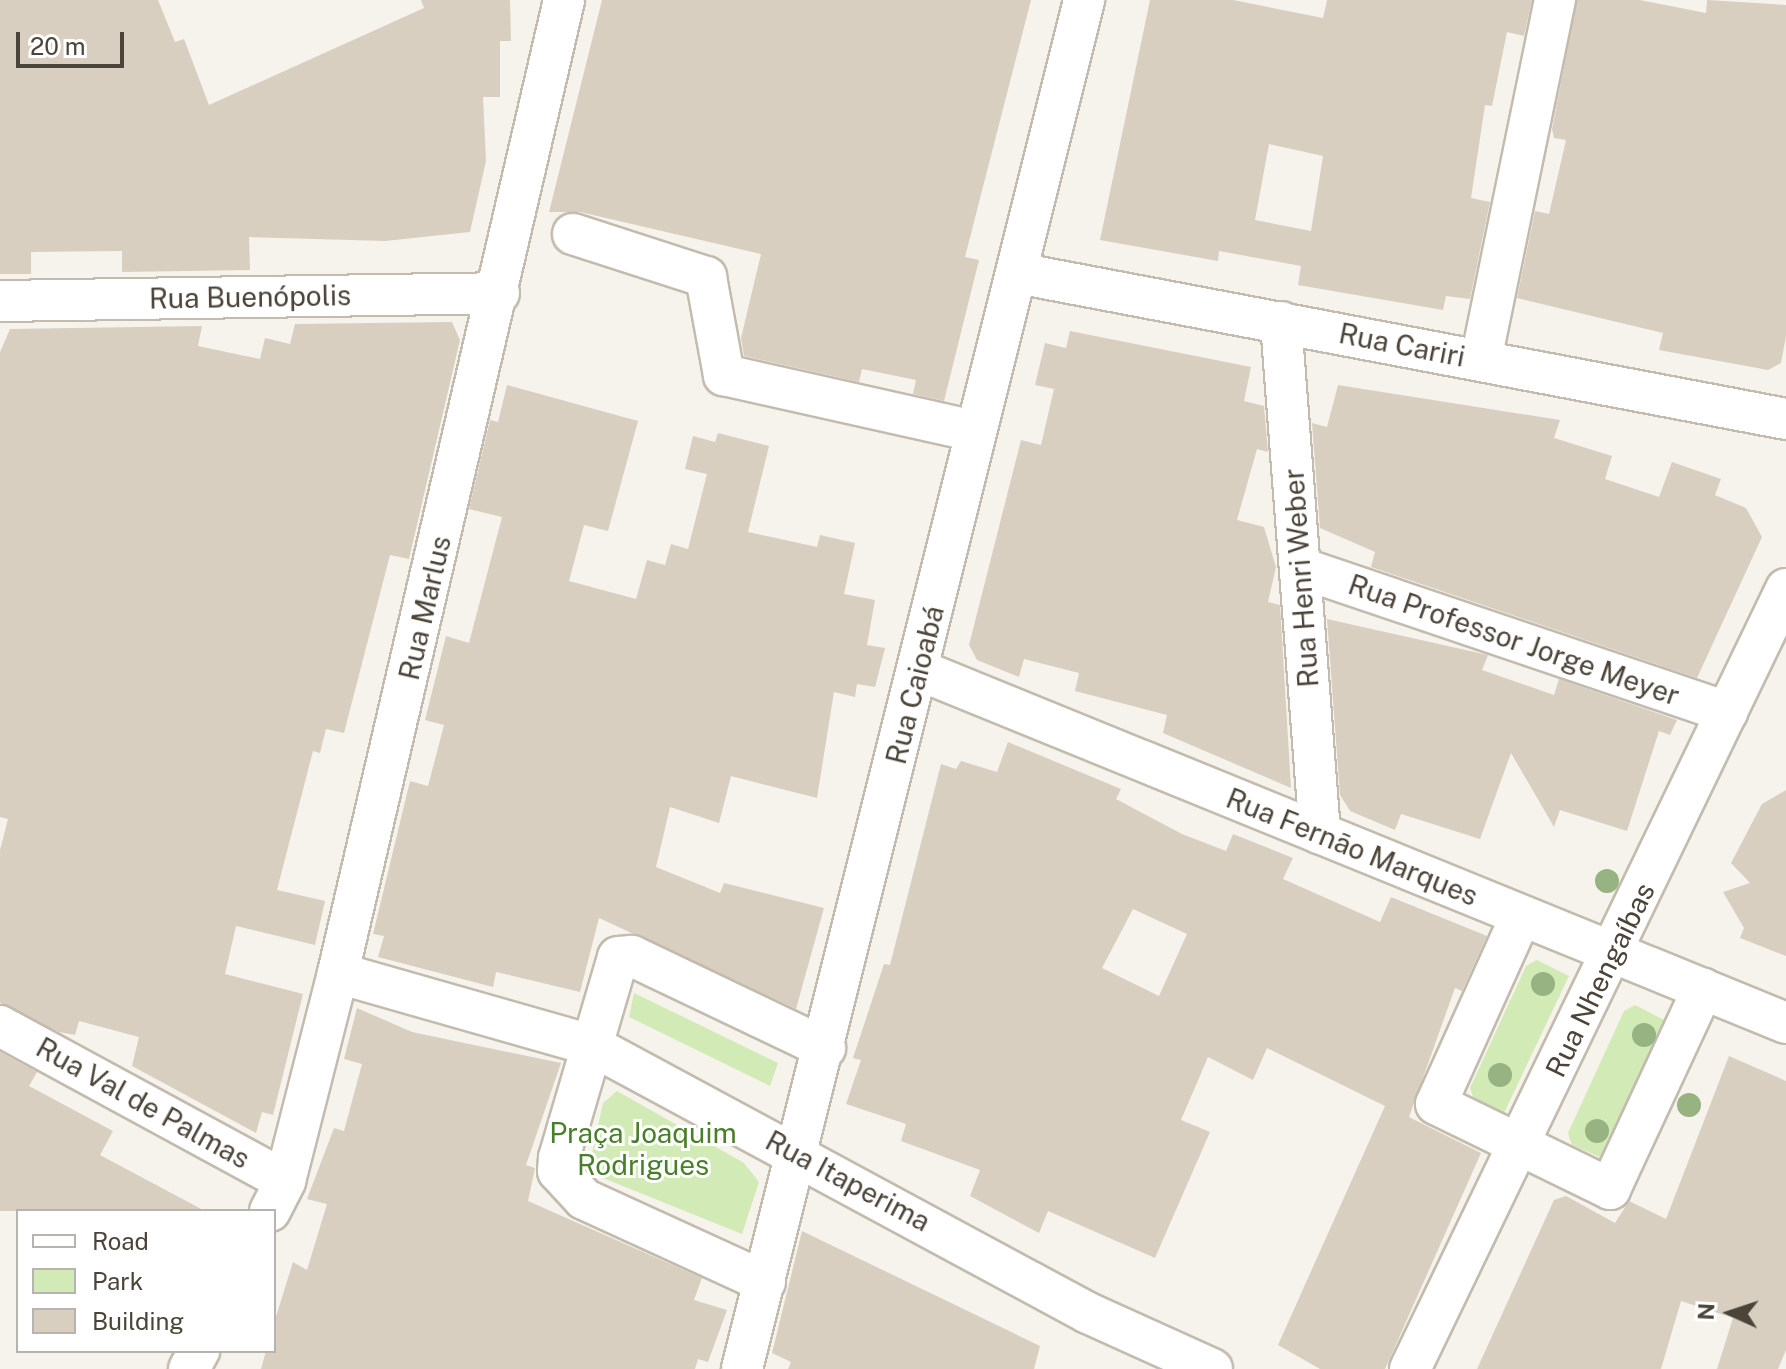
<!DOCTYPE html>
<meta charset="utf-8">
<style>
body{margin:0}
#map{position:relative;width:1786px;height:1369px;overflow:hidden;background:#f6f3ec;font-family:"Public Sans",sans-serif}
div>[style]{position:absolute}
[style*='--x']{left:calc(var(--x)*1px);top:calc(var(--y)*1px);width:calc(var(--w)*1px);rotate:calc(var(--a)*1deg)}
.green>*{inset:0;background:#d2eab5}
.building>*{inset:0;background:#d8cfc1}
.roads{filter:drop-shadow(2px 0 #c2bbae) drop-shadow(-2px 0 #c2bbae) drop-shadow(0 2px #c2bbae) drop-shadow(0 -2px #c2bbae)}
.minor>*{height:40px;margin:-20px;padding:0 20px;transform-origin:20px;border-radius:20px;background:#fff}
.trees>*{width:24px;height:24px;margin:-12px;border-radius:50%;background:#97b381}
span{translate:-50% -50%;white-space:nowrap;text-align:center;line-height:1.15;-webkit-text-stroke:6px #fff;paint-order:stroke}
.street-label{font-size:28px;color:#4b4439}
.park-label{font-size:28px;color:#4a7f2a}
.legend{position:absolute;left:16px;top:1209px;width:260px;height:144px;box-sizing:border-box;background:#fff;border:2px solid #b7b4b0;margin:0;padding:10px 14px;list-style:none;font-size:24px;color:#4b4439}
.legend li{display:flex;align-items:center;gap:16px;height:40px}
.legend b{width:40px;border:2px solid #b7b4b0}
.north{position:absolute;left:1690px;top:1273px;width:80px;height:80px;-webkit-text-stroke:6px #fff;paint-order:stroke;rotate:273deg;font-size:22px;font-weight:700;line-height:32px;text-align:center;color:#4b4439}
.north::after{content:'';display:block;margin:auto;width:28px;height:36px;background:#4b4439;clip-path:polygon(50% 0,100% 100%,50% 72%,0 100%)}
.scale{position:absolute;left:16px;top:32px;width:108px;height:36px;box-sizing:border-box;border:4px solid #4b4439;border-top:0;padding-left:10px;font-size:24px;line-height:28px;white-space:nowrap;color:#4b4439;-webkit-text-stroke:6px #fff;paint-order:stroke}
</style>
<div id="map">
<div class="green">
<div style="clip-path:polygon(1537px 960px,1569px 976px,1504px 1113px,1474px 1100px,1470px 1088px,1526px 966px)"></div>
<div style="clip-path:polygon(634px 993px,778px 1063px,770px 1086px,629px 1017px)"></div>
<div style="clip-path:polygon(1635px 1005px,1666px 1021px,1602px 1158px,1572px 1145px,1568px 1133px,1624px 1011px)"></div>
<div style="clip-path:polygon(617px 1091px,744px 1163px,759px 1182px,742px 1234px,588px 1172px,603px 1103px)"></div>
</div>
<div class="building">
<div style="clip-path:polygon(0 0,158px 0,175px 42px,184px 39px,209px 105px,424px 8px,421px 0,510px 0,511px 41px,500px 41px,500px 97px,483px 97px,486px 161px,470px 232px,385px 241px,249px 237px,250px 270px,122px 272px,122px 251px,31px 252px,31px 274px,0 274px)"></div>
<div style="clip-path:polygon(602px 0,1031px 0,965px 257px,979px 260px,944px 401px,913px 394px,916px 380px,862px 369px,859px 382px,744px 356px,741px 338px,761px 254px,580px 212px,549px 212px)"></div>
<div style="clip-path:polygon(evenodd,1150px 0,1233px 0,1323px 18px,1327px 0,1532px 0,1524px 36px,1507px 32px,1492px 106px,1485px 105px,1471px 198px,1490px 202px,1470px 299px,1446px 296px,1443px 310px,1298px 285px,1301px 266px,1219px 251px,1218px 261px,1100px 240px,1150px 0,1269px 144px,1323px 156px,1311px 231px,1255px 220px,1269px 144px)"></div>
<div style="clip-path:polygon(1577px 0,1640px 0,1706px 13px,1707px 0,1786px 5px,1786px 336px,1781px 363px,1768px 370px,1659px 350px,1663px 333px,1517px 298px,1535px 211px,1549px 214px,1566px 140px,1554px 138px,1552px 129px)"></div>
<div style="clip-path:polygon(452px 322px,460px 340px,409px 559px,390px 555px,344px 733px,326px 729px,320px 753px,313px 751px,277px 890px,325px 901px,315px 945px,236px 926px,225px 974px,303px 994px,273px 1115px,262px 1112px,256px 1133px,132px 1066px,139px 1037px,79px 1021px,75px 1035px,59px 1032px,0 1003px,0 850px,8px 819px,0 817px,0 352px,10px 329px,202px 326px,198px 346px,260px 359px,265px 338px,290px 344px,295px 324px)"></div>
<div style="clip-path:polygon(1070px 331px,1251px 367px,1244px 401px,1264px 406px,1268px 452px,1257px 449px,1237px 520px,1264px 527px,1276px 567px,1268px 602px,1280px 605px,1291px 788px,1163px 733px,1167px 715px,1075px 691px,1079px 673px,1024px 659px,1019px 677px,977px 660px,969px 645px,1021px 440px,1041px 445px,1054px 389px,1035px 385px,1045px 343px,1066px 348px)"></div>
<div style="clip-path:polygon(507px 385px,638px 421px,608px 531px,584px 525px,569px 581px,636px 599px,647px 560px,665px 565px,671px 544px,688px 549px,707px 474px,685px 469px,693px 436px,715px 442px,718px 433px,769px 446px,748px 532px,817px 547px,820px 535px,855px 543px,844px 594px,875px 600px,867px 645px,885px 648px,875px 687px,857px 684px,855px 697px,834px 692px,817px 798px,731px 776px,719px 823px,670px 807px,656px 867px,720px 893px,724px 883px,824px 908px,796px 1009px,599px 918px,580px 992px,496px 972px,493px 987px,378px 957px,384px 936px,373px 934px,410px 781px,428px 786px,444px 725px,425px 720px,446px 636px,469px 643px,502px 517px,469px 509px,490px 420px,498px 422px)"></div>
<div style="clip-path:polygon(1338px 385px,1560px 420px,1554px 438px,1612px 456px,1605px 479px,1659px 497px,1672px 462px,1721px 479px,1715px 495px,1746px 508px,1762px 537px,1697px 678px,1371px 567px,1375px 552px,1320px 528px,1312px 423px,1327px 427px)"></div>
<div style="clip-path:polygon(1327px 619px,1488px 655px,1482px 670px,1554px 695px,1559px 679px,1677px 720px,1670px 735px,1659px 731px,1627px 831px,1560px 810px,1554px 827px,1511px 753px,1480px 839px,1401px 814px,1395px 830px,1350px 811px,1340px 795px)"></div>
<div style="clip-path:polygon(evenodd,1008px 742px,1121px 789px,1116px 799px,1182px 834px,1226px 851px,1233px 834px,1293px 858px,1283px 879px,1380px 922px,1391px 897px,1487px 936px,1462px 991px,1455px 988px,1409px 1117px,1481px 1153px,1385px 1369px,1320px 1369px,1278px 1345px,1385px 1106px,1267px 1048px,1253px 1080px,1208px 1057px,1181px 1120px,1210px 1132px,1155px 1258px,1048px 1211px,1039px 1233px,970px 1196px,980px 1170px,901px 1141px,906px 1124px,846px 1104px,861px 1060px,853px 1058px,884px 964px,890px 965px,941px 764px,956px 769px,961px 761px,997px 772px,1008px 742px,1133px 909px,1187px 934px,1159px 996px,1102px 968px,1133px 909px)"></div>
<div style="clip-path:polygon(1786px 790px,1786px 956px,1740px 938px,1744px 928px,1723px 892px,1750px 883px,1731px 863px,1762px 804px)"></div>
<div style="clip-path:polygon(357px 1008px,412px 1032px,561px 1063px,526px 1165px,535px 1168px,528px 1201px,702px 1278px,694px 1300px,727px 1310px,708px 1362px,698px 1359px,695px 1369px,261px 1369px,266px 1351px,274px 1351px,274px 1323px,293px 1262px,307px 1270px,327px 1204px,307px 1199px,334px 1128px,344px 1131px,362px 1064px,344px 1059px)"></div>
<div style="clip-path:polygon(0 1052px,37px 1072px,29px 1086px,113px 1131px,100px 1155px,205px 1211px,0 1211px)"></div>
<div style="clip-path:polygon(1729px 1056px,1786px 1081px,1786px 1350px,1778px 1369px,1717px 1369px,1733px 1318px,1681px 1301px,1661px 1369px,1477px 1369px,1554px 1200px,1566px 1196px,1615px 1223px,1629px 1201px,1666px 1219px)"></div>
<div style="clip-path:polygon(802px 1231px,1040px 1346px,1034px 1369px,788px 1369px,791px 1362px,772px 1353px)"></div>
</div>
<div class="roads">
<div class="minor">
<div style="--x:573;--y:234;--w:140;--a:17.9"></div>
<div style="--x:706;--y:277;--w:100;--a:79.6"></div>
<div style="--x:724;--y:375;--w:256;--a:12.6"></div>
<div style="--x:1017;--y:273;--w:783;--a:10.75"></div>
<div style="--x:0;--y:301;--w:499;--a:-0.9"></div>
<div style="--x:1281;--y:322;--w:513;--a:85.64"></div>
<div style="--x:1481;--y:360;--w:368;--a:-78.4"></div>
<div style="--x:1301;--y:568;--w:450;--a:18.7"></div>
<div style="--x:919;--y:670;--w:936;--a:22.15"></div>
<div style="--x:1521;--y:916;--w:206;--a:114.3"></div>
<div style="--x:1436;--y:1104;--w:194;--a:26"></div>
<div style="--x:1610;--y:1189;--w:221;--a:-65.1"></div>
<div style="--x:338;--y:973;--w:263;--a:15.9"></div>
<div style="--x:591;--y:1045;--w:565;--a:28.34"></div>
<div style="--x:1088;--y:1313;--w:136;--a:24.3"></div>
<div style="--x:0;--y:1026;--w:324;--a:28.5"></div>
<div style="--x:270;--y:1211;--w:34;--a:-63"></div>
<div style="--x:285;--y:1181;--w:215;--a:-75.7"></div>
<div style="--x:338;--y:973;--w:999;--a:-76.92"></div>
<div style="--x:765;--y:1282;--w:199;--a:-155.4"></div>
<div style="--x:584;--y:1199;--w:38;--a:-133"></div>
<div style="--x:558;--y:1171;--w:13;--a:-86"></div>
<div style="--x:559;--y:1158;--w:209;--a:-73.6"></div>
<div style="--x:618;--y:957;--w:14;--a:-4"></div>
<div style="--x:632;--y:956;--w:214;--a:25.5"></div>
<div style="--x:189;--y:1369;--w:21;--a:-61"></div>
<div style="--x:742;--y:1369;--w:1411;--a:-75.97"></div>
<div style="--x:1410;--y:1369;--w:866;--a:-64.26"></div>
</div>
</div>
<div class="trees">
<div style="left:1607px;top:881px"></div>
<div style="left:1543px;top:984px"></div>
<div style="left:1644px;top:1035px"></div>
<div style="left:1500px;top:1075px"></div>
<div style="left:1689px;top:1105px"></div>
<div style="left:1597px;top:1131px"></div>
</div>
<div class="street-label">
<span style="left:250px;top:297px;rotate:-1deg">Rua Buenópolis</span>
<span style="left:1402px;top:345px;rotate:11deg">Rua Cariri</span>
<span style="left:1301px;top:578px;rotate:-94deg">Rua Henri Weber</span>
<span style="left:425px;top:608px;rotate:-77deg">Rua Marlus</span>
<span style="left:1514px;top:640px;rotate:19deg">Rua Professor Jorge Meyer</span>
<span style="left:915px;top:685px;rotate:-76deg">Rua Caioabá</span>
<span style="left:1352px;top:847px;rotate:22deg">Rua Fernão Marques</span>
<span style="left:1600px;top:980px;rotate:-64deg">Rua Nhengaíbas</span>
<span style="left:143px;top:1103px;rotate:29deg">Rua Val de Palmas</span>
<span style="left:848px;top:1181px;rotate:28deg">Rua Itaperima</span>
</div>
<div class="park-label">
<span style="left:643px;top:1149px">Praça Joaquim<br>Rodrigues</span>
</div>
<ul class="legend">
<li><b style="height:10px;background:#fff"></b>Road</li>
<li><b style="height:22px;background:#d2eab5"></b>Park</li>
<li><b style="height:22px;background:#d8cfc1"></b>Building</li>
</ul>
<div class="north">N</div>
<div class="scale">20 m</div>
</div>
